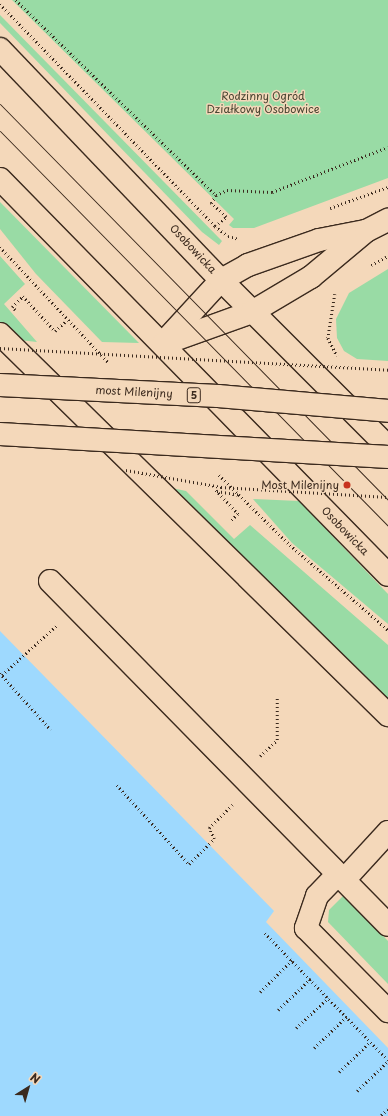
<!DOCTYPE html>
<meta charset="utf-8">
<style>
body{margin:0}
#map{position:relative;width:388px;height:1116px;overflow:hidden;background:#f4d8ba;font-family:"Playpen Sans",sans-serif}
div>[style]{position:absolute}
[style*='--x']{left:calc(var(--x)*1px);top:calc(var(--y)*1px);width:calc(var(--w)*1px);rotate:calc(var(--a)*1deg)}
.green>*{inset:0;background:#99dba5}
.water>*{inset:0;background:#9ed9fe}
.path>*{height:2.5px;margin-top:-1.25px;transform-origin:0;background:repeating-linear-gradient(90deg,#3b2a1e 0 1px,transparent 0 4px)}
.roads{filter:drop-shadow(1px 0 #3b2a1e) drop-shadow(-1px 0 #3b2a1e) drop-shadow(0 1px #3b2a1e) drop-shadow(0 -1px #3b2a1e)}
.minor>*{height:22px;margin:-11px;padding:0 11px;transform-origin:11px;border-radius:11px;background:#f4d8ba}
.major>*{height:22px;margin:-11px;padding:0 11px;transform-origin:11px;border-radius:11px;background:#f4d8ba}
.tram>*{height:1px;margin:-0.5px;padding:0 0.5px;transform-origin:0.5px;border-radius:0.5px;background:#3b2a1e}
.path-bridge>*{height:2.5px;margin-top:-1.25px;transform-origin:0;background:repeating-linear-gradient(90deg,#3b2a1e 0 1px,transparent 0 4px)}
.bridges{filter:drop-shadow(1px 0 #3b2a1e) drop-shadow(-1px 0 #3b2a1e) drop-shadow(0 1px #3b2a1e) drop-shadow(0 -1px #3b2a1e)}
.major-bridge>*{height:22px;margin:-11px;padding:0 11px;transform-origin:11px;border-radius:11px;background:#f4d8ba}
.dots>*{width:11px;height:11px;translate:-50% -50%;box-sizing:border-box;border:2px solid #f4d8ba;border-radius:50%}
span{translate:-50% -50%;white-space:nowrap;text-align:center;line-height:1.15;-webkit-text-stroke:3px #f4d8ba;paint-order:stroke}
.shield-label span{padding:1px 3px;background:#f4d8ba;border:1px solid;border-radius:3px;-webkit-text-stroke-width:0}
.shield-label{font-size:10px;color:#3b2a1e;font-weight:700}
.park-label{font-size:11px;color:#494532}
.street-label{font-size:11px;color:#3b2a1e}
.poi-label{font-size:11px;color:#3b2a1e}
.right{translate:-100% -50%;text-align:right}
.north{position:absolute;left:8px;top:1068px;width:40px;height:40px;-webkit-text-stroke:3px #f4d8ba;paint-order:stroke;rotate:37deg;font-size:11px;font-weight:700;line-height:16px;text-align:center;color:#3b2a1e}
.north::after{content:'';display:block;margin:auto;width:14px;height:18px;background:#3b2a1e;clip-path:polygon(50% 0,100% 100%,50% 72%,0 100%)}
</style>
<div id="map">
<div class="green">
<div style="clip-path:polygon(12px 0,388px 0,388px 178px,254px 228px,233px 228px,229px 225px,234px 219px)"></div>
<div style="clip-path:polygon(0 15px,222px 241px,219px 245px,202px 232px,0 23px)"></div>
<div style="clip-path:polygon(0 202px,139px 343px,102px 342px,36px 274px,0 229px)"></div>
<div style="clip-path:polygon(0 256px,25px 284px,4px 304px,37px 342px,19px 340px,0 322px)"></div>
<div style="clip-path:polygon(388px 269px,388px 361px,357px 359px,344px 351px,337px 338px,336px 319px,349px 293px)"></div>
<div style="clip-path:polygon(167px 487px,186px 491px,234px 539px,250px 525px,388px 645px,388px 700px)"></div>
<div style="clip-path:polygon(253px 499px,299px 501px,388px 594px,388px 624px,292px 543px)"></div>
<div style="clip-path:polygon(344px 895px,388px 941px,388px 984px,328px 922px,329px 910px)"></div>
</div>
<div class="water">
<div style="clip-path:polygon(0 631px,274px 911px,266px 922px,388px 1048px,388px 1116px,0 1116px)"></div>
</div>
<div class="path">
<div style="--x:16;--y:0;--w:279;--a:44.3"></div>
<div style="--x:0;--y:4;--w:309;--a:45.9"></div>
<div style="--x:215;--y:226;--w:16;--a:38"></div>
<div style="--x:228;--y:236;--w:11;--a:15"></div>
<div style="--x:330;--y:208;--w:62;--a:-19.9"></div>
<div style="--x:215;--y:226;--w:14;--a:-39"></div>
<div style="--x:226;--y:217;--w:21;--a:-137"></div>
<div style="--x:211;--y:203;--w:9;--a:-58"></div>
<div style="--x:216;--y:195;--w:12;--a:-24"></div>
<div style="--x:227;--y:190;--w:45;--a:2.5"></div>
<div style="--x:272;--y:192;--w:124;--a:-21.2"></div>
<div style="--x:0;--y:247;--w:159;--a:46.8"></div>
<div style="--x:371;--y:265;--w:19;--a:-28"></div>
<div style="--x:335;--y:294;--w:45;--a:99"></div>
<div style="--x:328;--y:338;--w:20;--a:63"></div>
<div style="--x:15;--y:310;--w:4;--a:-135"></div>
<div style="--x:12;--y:307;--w:16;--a:-45"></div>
<div style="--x:23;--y:296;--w:47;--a:47.6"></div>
<div style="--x:55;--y:331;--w:15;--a:-42"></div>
<div style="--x:219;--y:475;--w:100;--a:44.6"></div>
<div style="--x:290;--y:545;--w:130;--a:40.9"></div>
<div style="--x:216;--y:490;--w:33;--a:47"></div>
<div style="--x:238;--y:514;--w:11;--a:135"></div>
<div style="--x:217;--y:491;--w:22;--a:10"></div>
<div style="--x:0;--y:673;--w:76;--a:48.2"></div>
<div style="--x:2;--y:675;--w:73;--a:-42.2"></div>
<div style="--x:260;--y:756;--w:23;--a:-43"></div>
<div style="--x:277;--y:740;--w:44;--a:-90"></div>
<div style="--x:117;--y:785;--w:107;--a:47.7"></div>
<div style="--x:189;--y:864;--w:35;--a:-45"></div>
<div style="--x:214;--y:839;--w:12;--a:-114"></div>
<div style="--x:209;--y:828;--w:33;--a:-45"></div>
<div style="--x:265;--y:933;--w:177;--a:45.9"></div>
<div style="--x:260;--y:992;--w:45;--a:-45"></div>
<div style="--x:278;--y:1010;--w:45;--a:-44.1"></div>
<div style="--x:296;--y:1028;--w:44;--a:-43.2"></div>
<div style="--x:314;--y:1048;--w:45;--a:-44.1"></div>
<div style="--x:339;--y:1072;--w:43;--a:-44.1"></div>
<div style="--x:357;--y:1091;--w:43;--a:-44.1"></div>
<div style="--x:381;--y:1115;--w:9;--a:-41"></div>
</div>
<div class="roads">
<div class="minor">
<div style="--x:0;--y:49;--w:320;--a:46.3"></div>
<div style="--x:221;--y:280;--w:236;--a:45"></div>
<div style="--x:0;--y:179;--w:554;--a:45.58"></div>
<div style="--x:0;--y:334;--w:544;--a:44.48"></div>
<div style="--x:50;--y:581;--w:482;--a:45.5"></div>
<div style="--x:338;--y:874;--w:30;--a:134"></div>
<div style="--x:317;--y:896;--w:34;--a:109"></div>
<div style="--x:306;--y:928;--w:117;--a:45.3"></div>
<div style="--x:344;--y:880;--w:65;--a:-47.5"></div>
</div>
<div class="major">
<div style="--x:165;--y:341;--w:83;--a:-47.4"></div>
<div style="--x:221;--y:280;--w:31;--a:-29"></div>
<div style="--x:248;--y:265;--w:75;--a:-19.4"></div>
<div style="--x:319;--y:240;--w:47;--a:-11.1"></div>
<div style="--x:163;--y:344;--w:95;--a:-19.8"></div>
<div style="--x:252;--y:312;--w:69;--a:-30.7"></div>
<div style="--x:311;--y:277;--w:72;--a:-39.9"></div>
<div style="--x:366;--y:231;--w:25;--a:-27"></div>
</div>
</div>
<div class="tram">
<div style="--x:0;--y:104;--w:554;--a:45.58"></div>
<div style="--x:0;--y:131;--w:554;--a:45.51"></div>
</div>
<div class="path-bridge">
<div style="--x:0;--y:348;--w:389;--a:3.2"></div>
<div style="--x:126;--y:470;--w:97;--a:10.1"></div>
<div style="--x:221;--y:487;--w:167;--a:3.4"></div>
</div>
<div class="bridges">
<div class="major-bridge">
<div style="--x:0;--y:385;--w:218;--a:2.9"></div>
<div style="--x:218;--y:396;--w:171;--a:5"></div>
<div style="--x:0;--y:434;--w:389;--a:3.4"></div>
</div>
</div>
<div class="dots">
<div style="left:347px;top:485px;background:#c8321e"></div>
</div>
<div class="shield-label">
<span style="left:194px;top:395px">5</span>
</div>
<div class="park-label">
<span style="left:263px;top:103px">Rodzinny Ogród<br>Działkowy Osobowice</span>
</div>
<div class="street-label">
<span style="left:193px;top:249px;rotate:47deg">Osobowicka</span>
<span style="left:134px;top:392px;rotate:3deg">most Milenijny</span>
<span style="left:345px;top:531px;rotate:46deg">Osobowicka</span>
</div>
<div class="poi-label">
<span class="right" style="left:339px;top:485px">Most Milenijny</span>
</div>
<div class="north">N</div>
</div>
